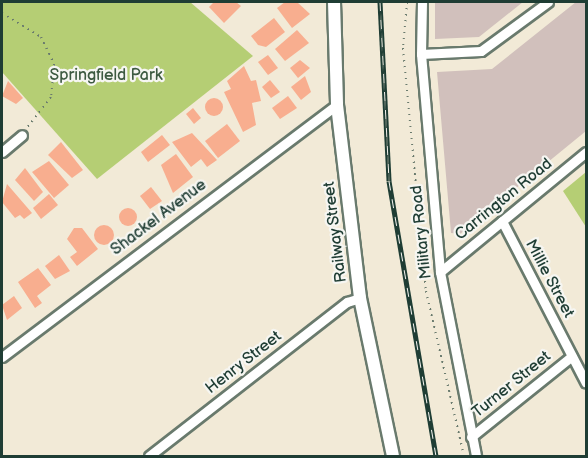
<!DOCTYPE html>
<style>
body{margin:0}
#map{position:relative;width:588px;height:458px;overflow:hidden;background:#f2ead7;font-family:"Balsamiq Sans",sans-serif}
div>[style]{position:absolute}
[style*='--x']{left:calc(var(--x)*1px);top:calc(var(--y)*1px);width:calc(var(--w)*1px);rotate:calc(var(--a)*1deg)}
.industrial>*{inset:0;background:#d1c0bc}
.green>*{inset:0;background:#b5ce74}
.building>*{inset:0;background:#f8ae8f}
.round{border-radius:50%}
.path>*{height:2px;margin-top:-1px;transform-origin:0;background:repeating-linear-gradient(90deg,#697a6d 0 1.5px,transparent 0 6px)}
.roads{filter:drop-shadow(2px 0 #697a6d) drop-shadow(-2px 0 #697a6d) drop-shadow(0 2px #697a6d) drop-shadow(0 -2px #697a6d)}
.minor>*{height:9px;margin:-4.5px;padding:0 4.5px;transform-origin:4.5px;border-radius:4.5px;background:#fff}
.secondary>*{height:12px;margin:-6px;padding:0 6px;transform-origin:6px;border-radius:6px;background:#fff}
.rail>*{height:5px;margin-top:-2.5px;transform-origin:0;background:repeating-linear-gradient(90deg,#f6f6f2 0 9px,#1f3d34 0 18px);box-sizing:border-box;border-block:2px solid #1f3d34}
span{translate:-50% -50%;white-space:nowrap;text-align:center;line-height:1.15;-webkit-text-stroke:4.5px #f6f6f2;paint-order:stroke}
.park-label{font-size:16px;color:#3d5a41}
.street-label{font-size:16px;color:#1f3d34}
.frame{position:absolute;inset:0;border:3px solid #1f3d34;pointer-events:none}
</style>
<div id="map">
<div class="industrial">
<div style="clip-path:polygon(435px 2px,523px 2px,479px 37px,435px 39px)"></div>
<div style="clip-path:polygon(576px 2px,586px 2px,586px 131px,460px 234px,451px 233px,437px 72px,492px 69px)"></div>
</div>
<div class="green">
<div style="clip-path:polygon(2px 2px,190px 2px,253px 56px,97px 179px,2px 72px)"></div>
<div style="clip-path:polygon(586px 172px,586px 227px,563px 191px)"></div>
</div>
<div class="building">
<div style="clip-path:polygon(214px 2px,236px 2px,241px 6px,224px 23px,209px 7px)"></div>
<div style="clip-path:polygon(285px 2px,297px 2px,310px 14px,292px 28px,277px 8px)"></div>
<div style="clip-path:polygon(274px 18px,285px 32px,266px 47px,258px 45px,251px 36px)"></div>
<div style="clip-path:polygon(297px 30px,309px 43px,285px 61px,275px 49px)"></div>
<div style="clip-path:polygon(268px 55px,278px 68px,268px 75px,258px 62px)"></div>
<div style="clip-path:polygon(300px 60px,310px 68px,298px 78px,290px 68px)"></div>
<div style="clip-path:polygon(244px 66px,251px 81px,256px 80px,261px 101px,252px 103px,256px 125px,243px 132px,224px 92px,231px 89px,227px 81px)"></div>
<div style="clip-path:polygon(305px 76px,311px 92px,301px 100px,291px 87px)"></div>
<div style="clip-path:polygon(270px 80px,280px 92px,271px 98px,262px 87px)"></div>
<div style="clip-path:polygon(8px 81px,23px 98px,16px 104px,2px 96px)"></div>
<div style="clip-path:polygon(288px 96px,297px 108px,280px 119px,272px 108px)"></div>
<div class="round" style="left:205px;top:98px;width:18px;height:18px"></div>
<div style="clip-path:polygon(193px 108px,201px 118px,194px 124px,186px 114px)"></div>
<div style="clip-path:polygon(227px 124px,240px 141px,218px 158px,205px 141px)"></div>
<div style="clip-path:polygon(192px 133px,217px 160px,207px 167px,201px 159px,191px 167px,172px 142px)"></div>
<div style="clip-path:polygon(162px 135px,170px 145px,148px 162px,141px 152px)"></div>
<div style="clip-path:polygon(61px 142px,83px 170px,72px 178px,48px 155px)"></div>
<div style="clip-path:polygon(176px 154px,193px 177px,173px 193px,161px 165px)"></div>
<div style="clip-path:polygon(49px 161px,69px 185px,54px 198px,32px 172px)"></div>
<div style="clip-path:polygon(25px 168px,43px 192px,34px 201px,15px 180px)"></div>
<div style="clip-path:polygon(7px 184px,32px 213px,24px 219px,20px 215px,15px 218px,2px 202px)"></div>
<div style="clip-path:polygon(151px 187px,162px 201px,150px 209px,140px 196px)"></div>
<div style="clip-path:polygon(49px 194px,58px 205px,41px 219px,33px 208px)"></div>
<div class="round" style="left:119px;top:208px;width:18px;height:18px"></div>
<div class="round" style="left:94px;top:225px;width:20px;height:20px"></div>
<div style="clip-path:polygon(74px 228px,82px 228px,98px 249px,77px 266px,70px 257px,77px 252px,67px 239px)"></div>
<div style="clip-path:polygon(59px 255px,70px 271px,55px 279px,45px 266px)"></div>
<div style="clip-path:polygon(38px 268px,51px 285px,37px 296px,42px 303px,35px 308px,18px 282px)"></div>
<div style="clip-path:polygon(14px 296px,22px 308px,7px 320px,2px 305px)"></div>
</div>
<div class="path">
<div style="--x:407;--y:2;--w:46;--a:95"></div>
<div style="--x:403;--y:48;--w:244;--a:84.6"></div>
<div style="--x:426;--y:291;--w:169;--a:77"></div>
<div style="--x:2;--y:13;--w:46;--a:31.6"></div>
<div style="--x:41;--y:37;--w:30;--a:64"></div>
<div style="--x:54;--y:64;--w:33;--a:95"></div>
<div style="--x:51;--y:97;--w:39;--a:128"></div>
</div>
<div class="roads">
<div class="minor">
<div style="--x:422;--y:2;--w:52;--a:91.1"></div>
<div style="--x:421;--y:54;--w:219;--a:85"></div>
<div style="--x:440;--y:272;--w:187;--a:78.9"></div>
<div style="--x:421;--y:54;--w:60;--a:-2.9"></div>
<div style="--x:481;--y:51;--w:83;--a:-36.2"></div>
<div style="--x:2;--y:152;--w:26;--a:-40"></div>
<div style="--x:502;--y:221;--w:182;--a:62.6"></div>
<div style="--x:440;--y:272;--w:189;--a:-39.4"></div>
<div style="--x:2;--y:357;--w:419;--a:-37"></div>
<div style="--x:471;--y:437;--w:129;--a:-38.7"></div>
<div style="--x:149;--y:456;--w:251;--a:-37.9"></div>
<div style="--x:347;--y:302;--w:14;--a:-17"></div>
</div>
<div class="secondary">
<div style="--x:334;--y:2;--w:103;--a:88.3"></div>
<div style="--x:337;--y:105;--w:194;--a:83.2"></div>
<div style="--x:360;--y:298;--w:161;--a:78.2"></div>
</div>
</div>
<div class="rail">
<div style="--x:380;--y:2;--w:179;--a:87.1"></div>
<div style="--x:389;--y:181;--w:279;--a:80.3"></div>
</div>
<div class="park-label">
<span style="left:106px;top:76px">Springfield Park</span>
</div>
<div class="street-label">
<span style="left:504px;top:200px;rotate:-39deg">Carrington Road</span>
<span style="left:159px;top:218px;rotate:-37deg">Shackel Avenue</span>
<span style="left:336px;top:232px;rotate:-97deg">Railway Street</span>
<span style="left:422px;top:232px;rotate:-96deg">Military Road</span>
<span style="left:549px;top:279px;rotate:62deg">Millie Street</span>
<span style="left:244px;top:363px;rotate:-38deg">Henry Street</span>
<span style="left:512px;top:385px;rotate:-39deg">Turner Street</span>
</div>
<div class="frame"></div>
</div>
